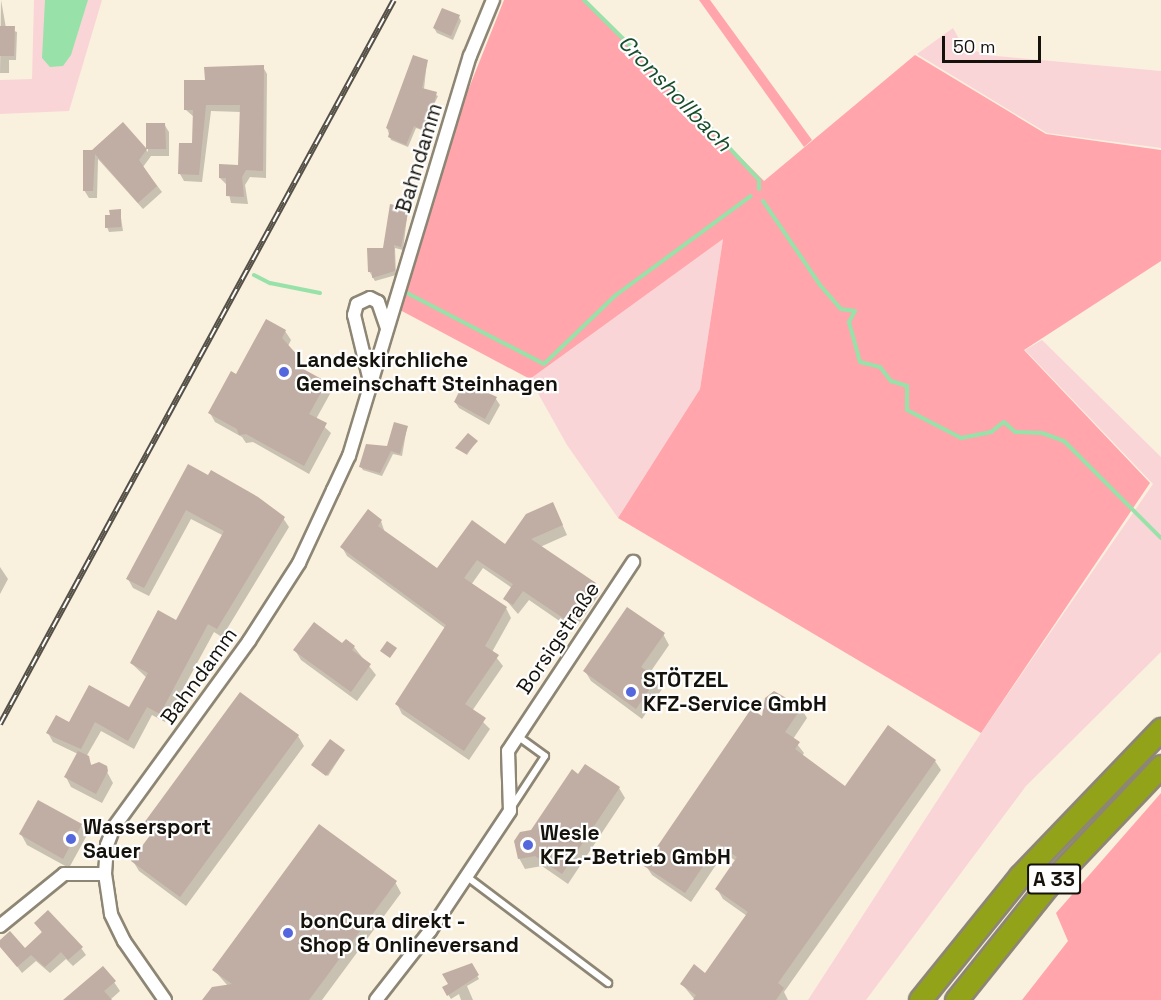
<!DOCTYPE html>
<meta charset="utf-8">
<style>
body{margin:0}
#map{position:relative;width:1161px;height:1000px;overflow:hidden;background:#faf0de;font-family:"Space Grotesk",sans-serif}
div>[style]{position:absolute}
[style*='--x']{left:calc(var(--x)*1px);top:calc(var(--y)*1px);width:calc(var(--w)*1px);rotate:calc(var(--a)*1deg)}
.green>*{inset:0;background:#fad5d7}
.forest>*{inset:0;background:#ffa5ab}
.water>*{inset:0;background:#98e2aa}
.shadow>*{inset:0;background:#0003}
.stream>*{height:4px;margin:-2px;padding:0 2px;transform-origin:2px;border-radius:2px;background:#98e2aa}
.building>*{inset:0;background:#c0ada3}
.roads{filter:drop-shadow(2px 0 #8e8675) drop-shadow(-2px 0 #8e8675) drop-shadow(0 2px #8e8675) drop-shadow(0 -2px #8e8675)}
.service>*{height:6px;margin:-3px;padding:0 3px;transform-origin:3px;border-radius:3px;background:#fff}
.minor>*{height:12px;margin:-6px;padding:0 6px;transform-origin:6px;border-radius:6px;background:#fff}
.motorway>*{height:21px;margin:-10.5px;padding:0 10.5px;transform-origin:10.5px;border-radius:10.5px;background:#92a319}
.rail>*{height:6px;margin-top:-3px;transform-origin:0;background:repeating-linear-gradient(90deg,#fefefe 0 11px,#555047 0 22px);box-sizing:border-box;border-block:2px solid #555047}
.dots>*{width:16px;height:16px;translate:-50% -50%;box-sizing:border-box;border:3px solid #fefefe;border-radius:50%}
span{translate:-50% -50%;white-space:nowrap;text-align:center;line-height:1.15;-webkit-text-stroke:4.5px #fefefe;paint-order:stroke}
.shield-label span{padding:2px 4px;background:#fefefe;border:2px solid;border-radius:4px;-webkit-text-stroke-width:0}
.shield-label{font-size:20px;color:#15120c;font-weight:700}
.street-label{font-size:21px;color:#15120c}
.poi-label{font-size:21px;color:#15120c;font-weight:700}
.left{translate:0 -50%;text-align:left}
.water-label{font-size:22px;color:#184d29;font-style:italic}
.scale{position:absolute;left:942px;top:36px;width:99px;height:27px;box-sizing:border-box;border:3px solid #15120c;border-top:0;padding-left:8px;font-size:18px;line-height:21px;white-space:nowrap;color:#15120c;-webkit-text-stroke:4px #fefefe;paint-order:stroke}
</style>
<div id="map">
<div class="green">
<div style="clip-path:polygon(34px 0,102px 0,69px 111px,0 114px,0 80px,32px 79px)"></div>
<div style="clip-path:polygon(953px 28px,963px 46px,986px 55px,1161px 71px,1161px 148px,1047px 133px,917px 54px)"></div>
<div style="clip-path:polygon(723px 239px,700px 389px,618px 518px,567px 445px,530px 379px)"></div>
<div style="clip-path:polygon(1042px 340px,1161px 457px,1161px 652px,1026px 786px,866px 1000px,808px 1000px,981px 733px,1153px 484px,1025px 350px)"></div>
</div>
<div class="forest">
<div style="clip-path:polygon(504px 0,584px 0,764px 181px,915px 55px,1046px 134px,1161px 150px,1161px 261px,1024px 350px,1150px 483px,981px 733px,618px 518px,700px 389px,723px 239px,530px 379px,400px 310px,461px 108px)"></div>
<div style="clip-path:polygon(699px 0,710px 0,812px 140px,804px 147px)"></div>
<div style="clip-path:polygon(1161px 793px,1161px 1000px,1022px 1000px,1068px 941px,1056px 913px)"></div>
</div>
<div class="water">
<div style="clip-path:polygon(45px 0,88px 0,71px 55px,63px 66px,50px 67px,42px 58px)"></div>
</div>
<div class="shadow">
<div style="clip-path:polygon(1px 0,6px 28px,17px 32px,16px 60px,9px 60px,9px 73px,0 73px)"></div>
<div style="clip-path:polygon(459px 17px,461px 21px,453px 40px,437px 33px,434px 28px)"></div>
<div style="clip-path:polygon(427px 61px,424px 89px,438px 96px,422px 130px,416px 128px,408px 147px,391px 140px,387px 128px)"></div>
<div style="clip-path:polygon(263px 67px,267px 74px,266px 178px,250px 177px,245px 185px,248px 204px,231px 203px,227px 185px,220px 178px,240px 166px,241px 112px,211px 111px,202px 182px,184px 181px,180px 174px,194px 145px,194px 117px,186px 110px,206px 81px)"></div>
<div style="clip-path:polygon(123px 124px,148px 152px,147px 124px,164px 124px,169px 132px,169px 156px,151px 156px,143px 167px,162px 192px,143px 209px,98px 159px,97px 198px,89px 198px,84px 190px,92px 152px)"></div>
<div style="clip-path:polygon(408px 209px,403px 250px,395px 248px,396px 275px,375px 281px,369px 271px)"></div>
<div style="clip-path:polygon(120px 211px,123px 231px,109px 232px,107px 227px,111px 216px)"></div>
<div style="clip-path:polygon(285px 331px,291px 340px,288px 346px,303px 370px,326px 383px,331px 392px,316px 419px,331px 433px,309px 474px,253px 442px,246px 443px,242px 437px,215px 422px,210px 413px,237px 376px)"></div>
<div style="clip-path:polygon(496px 399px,500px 405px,489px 425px,459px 408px,455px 402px)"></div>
<div style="clip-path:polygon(407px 427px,402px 456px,393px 454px,382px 476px,363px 470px,361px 467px,388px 448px)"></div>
<div style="clip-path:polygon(476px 442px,467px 455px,457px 448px)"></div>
<div style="clip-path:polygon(189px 466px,283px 518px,289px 527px,222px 637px,214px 632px,165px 722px,152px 715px,134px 749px,101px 731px,86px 757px,92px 766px,107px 772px,113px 783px,102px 803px,71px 787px,66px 777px,78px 754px,53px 742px,48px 733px,129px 709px,147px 678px,131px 663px,177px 622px,224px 536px,191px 519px,149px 596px,133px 588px,128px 579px)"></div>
<div style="clip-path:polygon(553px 504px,567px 535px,540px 547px,594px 584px,600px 593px,574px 631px,529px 600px,518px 614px,505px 599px,512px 588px,483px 568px,471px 585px,506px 608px,511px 618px,492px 652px,503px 666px,472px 711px,490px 729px,469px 760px,402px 714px,397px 704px,445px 628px,347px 556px,342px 547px,381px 521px,385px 533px,437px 570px,505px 546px)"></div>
<div style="clip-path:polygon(0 567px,8px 579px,0 594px)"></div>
<div style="clip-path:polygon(663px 634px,669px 645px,649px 674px,662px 689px,642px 719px,591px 681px,585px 671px)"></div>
<div style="clip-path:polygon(343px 646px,354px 647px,376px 675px,357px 701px,301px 660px,295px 650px)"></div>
<div style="clip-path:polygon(775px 693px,801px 708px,807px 718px,793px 739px,804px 753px,802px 756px,846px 788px,935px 761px,941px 770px,784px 992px,788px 1000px,695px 1000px,682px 984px,706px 975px,747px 916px,723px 899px,717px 889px,736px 861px,724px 853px,691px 902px,652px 875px,646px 866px,763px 719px)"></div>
<div style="clip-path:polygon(298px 736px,304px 746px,186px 906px,139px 871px,133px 861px,150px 838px,143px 827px)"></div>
<div style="clip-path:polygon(344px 751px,328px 776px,314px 766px)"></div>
<div style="clip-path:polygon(579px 776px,619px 788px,625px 798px,568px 884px,542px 866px,525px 869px,519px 858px,532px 831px)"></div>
<div style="clip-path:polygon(81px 825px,87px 835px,69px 868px,27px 845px,21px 834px)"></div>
<div style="clip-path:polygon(395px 882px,401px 893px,322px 1000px,204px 1000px,228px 986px,214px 970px)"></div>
<div style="clip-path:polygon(36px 923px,81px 948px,86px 955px,73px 966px,66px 959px,50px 973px,36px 961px,22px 973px,0 943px,25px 950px,43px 934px)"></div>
<div style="clip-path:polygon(471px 965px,479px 979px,467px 986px,473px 1000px,461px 1000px,459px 994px,451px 999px,444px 988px)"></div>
<div style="clip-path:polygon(114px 982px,120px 991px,110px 1000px,66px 1000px)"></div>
</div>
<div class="stream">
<div style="--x:584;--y:0;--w:141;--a:44.7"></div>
<div style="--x:684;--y:99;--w:110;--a:47.2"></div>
<div style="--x:759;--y:180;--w:9;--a:90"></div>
<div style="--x:763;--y:201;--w:102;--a:55.8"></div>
<div style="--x:820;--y:285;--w:32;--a:49"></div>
<div style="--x:841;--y:309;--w:14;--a:8"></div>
<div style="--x:855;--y:311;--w:13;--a:119"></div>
<div style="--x:849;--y:322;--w:41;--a:74.6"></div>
<div style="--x:860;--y:362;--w:21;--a:14"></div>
<div style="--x:880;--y:367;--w:18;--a:52"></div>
<div style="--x:891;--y:381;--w:17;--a:17"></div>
<div style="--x:907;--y:386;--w:24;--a:90"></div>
<div style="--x:907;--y:410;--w:61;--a:27.4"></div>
<div style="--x:961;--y:438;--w:31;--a:-11"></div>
<div style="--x:991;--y:432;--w:16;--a:-38"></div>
<div style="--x:1004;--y:422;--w:15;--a:42"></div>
<div style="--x:1015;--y:432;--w:27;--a:2"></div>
<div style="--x:1042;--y:433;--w:23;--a:20"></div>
<div style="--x:1064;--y:441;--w:137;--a:45"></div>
<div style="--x:254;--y:275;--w:18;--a:27"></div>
<div style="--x:270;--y:283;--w:51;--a:11.3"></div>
<div style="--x:407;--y:293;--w:154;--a:27.4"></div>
<div style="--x:544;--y:364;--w:100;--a:-43.8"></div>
<div style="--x:616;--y:295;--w:167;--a:-36.3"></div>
</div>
<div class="building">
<div style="clip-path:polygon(442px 8px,460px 15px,451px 36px,433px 28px)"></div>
<div style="clip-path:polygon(0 26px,15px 26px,14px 56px,0 56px)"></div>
<div style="clip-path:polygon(413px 55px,428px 60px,422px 88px,437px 92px,432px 110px,421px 129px,414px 126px,406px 145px,388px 137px,390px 130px,386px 128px)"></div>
<div style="clip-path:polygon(264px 65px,263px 171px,246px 170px,242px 177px,244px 197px,226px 196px,226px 178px,219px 178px,219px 164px,238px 165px,240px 105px,206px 105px,199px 175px,178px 174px,179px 143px,192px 143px,193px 110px,184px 110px,184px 80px,205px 80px,204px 67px)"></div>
<div style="clip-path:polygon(123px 122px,146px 148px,146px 123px,165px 123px,166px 149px,147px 149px,139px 160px,157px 186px,138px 203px,95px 154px,93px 191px,83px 191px,83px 150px,92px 150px)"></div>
<div style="clip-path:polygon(390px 204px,409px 208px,401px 247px,394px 245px,395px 271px,372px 278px,372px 272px,368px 272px,367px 248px,383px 248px)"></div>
<div style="clip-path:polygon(121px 209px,121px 227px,105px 228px,105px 215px,110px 215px,109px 210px)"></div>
<div style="clip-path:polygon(266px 319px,286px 330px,282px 338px,300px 358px,296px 365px,327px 382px,309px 414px,327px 423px,304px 466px,246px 434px,239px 435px,237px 429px,208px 413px,231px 371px,236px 374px)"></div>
<div style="clip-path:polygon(464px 382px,497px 397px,485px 419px,454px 402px)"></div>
<div style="clip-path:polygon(394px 422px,408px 426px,400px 454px,391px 451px,380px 473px,359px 467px,366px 444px,387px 446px)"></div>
<div style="clip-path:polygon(468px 433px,478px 441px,466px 454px,455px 448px)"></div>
<div style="clip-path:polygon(188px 464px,208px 475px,211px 470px,258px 497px,285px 517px,217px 629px,208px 624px,160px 714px,147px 707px,128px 741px,95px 722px,81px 749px,56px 738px,46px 733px,56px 715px,69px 722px,89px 685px,129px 707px,148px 673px,130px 663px,158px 610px,176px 620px,224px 531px,186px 510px,144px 588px,126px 579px)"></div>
<div style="clip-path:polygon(553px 502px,563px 525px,531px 539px,596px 583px,569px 622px,523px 591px,513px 605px,503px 599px,513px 584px,477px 560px,464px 578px,507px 607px,485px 646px,499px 655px,465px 704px,486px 718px,464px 751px,395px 704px,446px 625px,340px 547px,368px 509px,382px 520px,378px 526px,437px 568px,472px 520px,505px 544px,526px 514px)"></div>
<div style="clip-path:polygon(627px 607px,665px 633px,641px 667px,657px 678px,636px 709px,583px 671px)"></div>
<div style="clip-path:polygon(314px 622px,342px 643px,346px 639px,355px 646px,352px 650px,371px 664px,351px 692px,293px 650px)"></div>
<div style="clip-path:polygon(387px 641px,397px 648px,390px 658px,380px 651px)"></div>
<div style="clip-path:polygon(774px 691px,802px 707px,785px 732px,800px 742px,795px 749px,845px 786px,888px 725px,936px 760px,778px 983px,784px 988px,776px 1000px,693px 1000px,696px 995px,680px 984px,694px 964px,705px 973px,748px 912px,715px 889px,737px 857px,718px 844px,685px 893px,644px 866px,751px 709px,762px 716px,765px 698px)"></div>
<div style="clip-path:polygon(240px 692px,299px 735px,180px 897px,131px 861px,151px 834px,141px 827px)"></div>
<div style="clip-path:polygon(330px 739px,345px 750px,326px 776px,311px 765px)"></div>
<div style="clip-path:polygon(78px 751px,89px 756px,91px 765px,99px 762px,107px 766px,108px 771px,96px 794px,64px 777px)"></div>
<div style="clip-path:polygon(585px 764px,620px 787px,562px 874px,535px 856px,518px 859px,514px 841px,520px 832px,531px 830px,572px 769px,578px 774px)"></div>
<div style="clip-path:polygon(38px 800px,82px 824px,63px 859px,19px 834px)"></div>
<div style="clip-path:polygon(319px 824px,397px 881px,309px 1000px,202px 1000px,212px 987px,232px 984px,212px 970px)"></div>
<div style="clip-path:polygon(48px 910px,83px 947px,68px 960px,61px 952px,45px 967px,31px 955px,17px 967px,0 947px,0 940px,10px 931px,25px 948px,42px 932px,34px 923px)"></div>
<div style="clip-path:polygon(472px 963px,479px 975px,447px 996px,442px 987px,448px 984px,442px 974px)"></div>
<div style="clip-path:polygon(103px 966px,116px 981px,104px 991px,112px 1000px,63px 1000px)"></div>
</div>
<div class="roads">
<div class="service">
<div style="--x:511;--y:808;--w:62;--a:-56.8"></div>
<div style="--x:545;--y:756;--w:34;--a:-144"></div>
<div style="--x:466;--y:876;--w:178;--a:37"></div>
</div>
<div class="minor">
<div style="--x:370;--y:381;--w:68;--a:-103.6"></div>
<div style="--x:354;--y:315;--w:11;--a:-75"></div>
<div style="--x:357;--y:304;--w:14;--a:-25"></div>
<div style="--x:370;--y:298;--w:9;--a:27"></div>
<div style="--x:378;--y:302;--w:28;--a:71"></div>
<div style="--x:0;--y:926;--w:82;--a:-39.1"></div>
<div style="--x:64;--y:874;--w:41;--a:0"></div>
<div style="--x:165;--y:1000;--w:72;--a:-124.8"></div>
<div style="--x:124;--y:941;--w:30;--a:-116"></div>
<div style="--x:111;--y:914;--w:40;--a:-98.5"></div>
<div style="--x:105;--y:874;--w:29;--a:-86"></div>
<div style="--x:107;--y:845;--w:19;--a:-69"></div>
<div style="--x:114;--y:827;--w:230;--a:-54"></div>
<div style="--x:249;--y:641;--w:93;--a:-57.3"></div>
<div style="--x:299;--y:563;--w:81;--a:-65"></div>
<div style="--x:333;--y:490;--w:38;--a:-65"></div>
<div style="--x:349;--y:456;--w:418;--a:-73.2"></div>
<div style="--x:470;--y:56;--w:61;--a:-67.7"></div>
<div style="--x:376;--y:1000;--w:88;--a:-52"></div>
<div style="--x:430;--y:931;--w:144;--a:-56.3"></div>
<div style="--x:510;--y:811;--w:60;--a:-91.9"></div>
<div style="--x:508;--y:751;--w:227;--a:-56.5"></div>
</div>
<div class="motorway">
<div style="--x:920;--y:1000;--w:159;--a:-51.1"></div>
<div style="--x:1020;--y:876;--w:204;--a:-46.2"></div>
<div style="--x:956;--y:1000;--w:147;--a:-51.3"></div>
<div style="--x:1048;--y:885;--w:164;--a:-46.5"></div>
</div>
</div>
<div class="rail">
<div style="--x:0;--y:724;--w:824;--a:-61.45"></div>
</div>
<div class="dots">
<div style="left:284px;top:372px;background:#5567dd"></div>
<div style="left:631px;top:692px;background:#5567dd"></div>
<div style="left:71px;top:839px;background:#5567dd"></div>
<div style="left:528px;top:845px;background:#5567dd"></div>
<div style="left:288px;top:933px;background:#5567dd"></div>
</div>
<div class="shield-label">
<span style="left:1054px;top:879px">A 33</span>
</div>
<div class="street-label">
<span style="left:419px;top:158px;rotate:-73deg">Bahndamm</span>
<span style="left:558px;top:638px;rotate:-56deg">Borsigstraße</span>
<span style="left:199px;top:676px;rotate:-54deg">Bahndamm</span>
</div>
<div class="poi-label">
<span class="left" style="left:296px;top:372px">Landeskirchliche<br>Gemeinschaft Steinhagen</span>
<span class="left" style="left:643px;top:692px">STÖTZEL<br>KFZ-Service GmbH</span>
<span class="left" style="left:83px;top:839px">Wassersport<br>Sauer</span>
<span class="left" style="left:540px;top:845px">Wesle<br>KFZ.-Betrieb GmbH</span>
<span class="left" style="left:300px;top:933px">bonCura direkt -<br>Shop &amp; Onlineversand</span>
</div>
<div class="water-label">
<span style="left:675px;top:93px;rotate:46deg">Cronshollbach</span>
</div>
<div class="scale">50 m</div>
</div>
